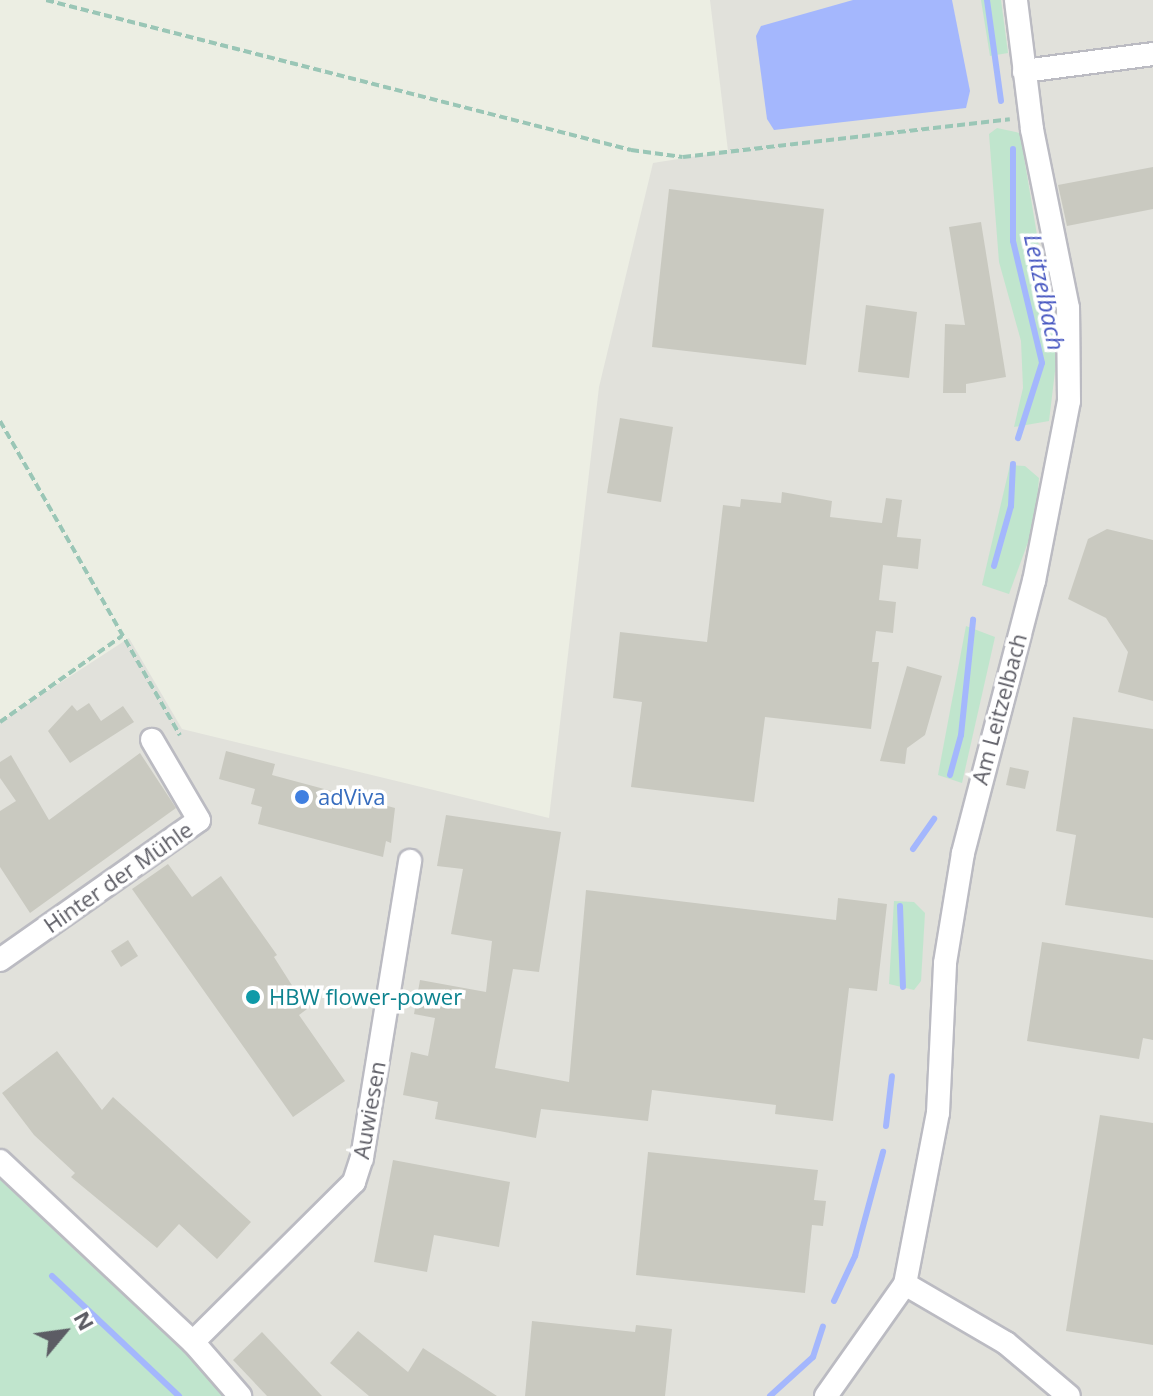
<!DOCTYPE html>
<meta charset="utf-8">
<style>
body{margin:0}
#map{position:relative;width:1153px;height:1396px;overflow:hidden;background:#eceee3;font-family:"Open Sans",sans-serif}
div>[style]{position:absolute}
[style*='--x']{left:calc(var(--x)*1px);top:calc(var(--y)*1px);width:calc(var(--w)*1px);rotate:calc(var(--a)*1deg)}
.industrial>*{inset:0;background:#e1e1db}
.green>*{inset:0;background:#c0e5cd}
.water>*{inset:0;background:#a4b7fd}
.stream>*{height:6px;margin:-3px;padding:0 3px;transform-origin:3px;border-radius:3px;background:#a4b7fd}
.building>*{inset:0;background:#c9c9c0}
.path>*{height:4px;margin-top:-2px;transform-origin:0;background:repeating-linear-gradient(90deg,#9ac6b6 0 8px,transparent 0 12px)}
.roads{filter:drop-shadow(2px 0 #bbbbc2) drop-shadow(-2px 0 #bbbbc2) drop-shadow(0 2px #bbbbc2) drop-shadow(0 -2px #bbbbc2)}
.minor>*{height:22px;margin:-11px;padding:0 11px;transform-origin:11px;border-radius:11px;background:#fff}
.dots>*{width:22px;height:22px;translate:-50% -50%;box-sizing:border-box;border:4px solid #fff;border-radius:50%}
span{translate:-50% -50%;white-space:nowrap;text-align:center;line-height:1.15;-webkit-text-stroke:7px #fff;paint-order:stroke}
.street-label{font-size:22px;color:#5c5c64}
.shop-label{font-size:22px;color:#366cbe}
.left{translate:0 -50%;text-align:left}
.culture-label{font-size:22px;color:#0d838f}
.water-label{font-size:24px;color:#4757c1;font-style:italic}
.north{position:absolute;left:24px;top:1292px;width:80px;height:80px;-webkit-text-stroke:6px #fff;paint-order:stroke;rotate:61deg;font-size:22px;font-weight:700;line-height:32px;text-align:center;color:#5c5c64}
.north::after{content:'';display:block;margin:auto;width:28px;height:36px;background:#5c5c64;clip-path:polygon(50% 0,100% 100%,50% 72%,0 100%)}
</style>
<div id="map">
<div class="industrial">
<div style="clip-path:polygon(710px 0,1153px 0,1153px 1396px,231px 1396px,0 1171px,0 722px,129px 638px,182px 729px,549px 818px,599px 387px,653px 163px,728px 151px)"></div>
</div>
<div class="green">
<div style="clip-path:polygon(981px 0,1001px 0,1008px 53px,990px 56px)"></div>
<div style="clip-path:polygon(997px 128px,1020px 133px,1057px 355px,1049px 421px,1014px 427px,1023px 388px,1021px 341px,999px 262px,989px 134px)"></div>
<div style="clip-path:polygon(1010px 465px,1025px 466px,1039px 478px,1035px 523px,1009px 594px,982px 585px)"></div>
<div style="clip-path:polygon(966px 626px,995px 637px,962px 783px,938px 775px)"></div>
<div style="clip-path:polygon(894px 901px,914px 902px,925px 913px,921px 981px,914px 990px,889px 984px)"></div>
<div style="clip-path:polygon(0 1171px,85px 1246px,231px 1396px,0 1396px)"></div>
</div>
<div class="water">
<div style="clip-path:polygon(853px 0,952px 0,970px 91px,966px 108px,774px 130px,767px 119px,756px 36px,761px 26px)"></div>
</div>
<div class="stream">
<div style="--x:987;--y:0;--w:102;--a:82.1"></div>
<div style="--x:1013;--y:149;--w:92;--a:90"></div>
<div style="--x:1013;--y:241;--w:125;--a:76.6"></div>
<div style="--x:1042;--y:363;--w:79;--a:107.7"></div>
<div style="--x:994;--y:566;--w:62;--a:-74.2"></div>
<div style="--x:1011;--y:506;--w:42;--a:-87.3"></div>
<div style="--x:950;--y:775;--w:41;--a:-74.6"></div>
<div style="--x:961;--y:735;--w:116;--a:-84"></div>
<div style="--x:913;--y:849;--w:37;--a:-55"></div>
<div style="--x:900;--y:906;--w:81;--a:87.9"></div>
<div style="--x:886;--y:1126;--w:50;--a:-83.2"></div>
<div style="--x:52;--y:1276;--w:175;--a:43.4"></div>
<div style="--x:834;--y:1301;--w:50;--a:-65"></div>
<div style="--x:855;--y:1256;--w:108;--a:-74.9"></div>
<div style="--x:770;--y:1396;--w:58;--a:-42.2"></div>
<div style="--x:813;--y:1357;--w:32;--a:-72"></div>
</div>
<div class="building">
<div style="clip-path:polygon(1153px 167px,1153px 209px,1067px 226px,1058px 185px)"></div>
<div style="clip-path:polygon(669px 189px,824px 209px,806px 365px,652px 347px)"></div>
<div style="clip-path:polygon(981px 222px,1006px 377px,966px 384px,966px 393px,943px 393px,945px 324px,965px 325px,949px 227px)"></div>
<div style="clip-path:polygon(866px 305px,917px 312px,909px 378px,858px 372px)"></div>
<div style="clip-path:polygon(620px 418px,673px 427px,661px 502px,607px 493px)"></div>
<div style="clip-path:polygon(782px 492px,832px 501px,830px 517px,882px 523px,886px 498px,902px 500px,897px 537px,921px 539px,918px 569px,883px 565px,879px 600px,896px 602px,893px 633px,876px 631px,872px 662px,879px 662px,871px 729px,765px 717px,754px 802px,631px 787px,642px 702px,613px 698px,620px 632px,707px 642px,723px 505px,740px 507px,741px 499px,781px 503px)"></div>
<div style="clip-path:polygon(1107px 529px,1153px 540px,1153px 701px,1118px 692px,1128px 652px,1106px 618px,1068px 599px,1088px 539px)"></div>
<div style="clip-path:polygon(907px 666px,942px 676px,925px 735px,907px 748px,905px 764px,880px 761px)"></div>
<div style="clip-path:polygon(89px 703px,101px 721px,123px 706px,134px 722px,70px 763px,48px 731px,72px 705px,77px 711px)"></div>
<div style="clip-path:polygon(1073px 717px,1153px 729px,1153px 918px,1065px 905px,1076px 835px,1056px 831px)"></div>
<div style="clip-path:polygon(226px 751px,275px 764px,272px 775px,395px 808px,391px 843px,386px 841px,383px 857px,258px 824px,262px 807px,251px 804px,255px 789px,219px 779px)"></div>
<div style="clip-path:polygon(140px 753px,176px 808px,30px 913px,0 867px,0 811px,16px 801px,0 778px,0 762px,11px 755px,49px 820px)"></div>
<div style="clip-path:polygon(1010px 767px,1029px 771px,1025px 789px,1006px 785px)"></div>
<div style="clip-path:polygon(446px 815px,561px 832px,539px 972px,513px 969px,495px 1068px,569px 1082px,586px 890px,836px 920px,838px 898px,887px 904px,877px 991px,849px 988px,833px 1121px,775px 1114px,776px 1105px,652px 1090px,648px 1121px,541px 1109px,536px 1138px,435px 1119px,438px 1102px,403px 1095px,411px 1052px,428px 1056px,435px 1018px,414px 1014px,420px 980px,486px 992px,492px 941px,451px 934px,463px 869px,437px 866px)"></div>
<div style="clip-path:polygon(168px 864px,192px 897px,221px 876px,277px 955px,274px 957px,307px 1009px,299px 1015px,345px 1081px,293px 1117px,132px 889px)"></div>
<div style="clip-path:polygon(128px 940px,138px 956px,121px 967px,111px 951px)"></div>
<div style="clip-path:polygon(1042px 942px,1153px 960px,1153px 1040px,1143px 1038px,1139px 1059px,1027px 1041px)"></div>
<div style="clip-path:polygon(57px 1051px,102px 1110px,113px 1097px,251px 1222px,217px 1259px,179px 1224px,157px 1248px,71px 1177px,75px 1173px,34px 1135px,2px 1093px)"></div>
<div style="clip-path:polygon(1100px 1115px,1153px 1123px,1153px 1345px,1066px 1331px)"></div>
<div style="clip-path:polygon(648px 1152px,818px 1170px,814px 1200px,826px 1201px,823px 1226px,812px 1225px,805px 1293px,636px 1275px)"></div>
<div style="clip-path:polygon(393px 1160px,510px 1182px,499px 1247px,434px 1235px,427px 1272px,374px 1262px)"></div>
<div style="clip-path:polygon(532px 1321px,635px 1332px,636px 1325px,672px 1329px,665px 1396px,525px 1396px)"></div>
<div style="clip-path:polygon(358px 1331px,408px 1372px,423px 1348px,497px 1396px,369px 1396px,330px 1363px)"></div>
<div style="clip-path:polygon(262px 1332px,322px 1396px,267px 1396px,233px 1360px)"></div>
</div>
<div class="path">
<div style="--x:46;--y:0;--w:604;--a:14.38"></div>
<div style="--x:631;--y:150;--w:52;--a:7.7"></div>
<div style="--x:683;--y:157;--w:329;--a:-6.6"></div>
<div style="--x:0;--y:421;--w:362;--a:60.2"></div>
<div style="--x:0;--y:722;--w:149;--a:-35.2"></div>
</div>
<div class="roads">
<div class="minor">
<div style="--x:1024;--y:71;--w:130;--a:-7.5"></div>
<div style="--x:0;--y:960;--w:243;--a:-35.1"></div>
<div style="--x:199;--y:820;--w:93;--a:-120.4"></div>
<div style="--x:0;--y:1161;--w:265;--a:43.2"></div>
<div style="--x:193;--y:1342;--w:72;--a:49"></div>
<div style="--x:905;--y:1284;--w:117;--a:30.3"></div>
<div style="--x:1006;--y:1343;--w:82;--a:40.1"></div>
<div style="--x:193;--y:1342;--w:227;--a:-44.8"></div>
<div style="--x:354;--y:1182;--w:25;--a:-72"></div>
<div style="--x:362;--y:1158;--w:301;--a:-80.8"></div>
<div style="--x:826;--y:1396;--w:137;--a:-54.8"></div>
<div style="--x:905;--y:1284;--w:174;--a:-79.1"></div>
<div style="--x:938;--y:1113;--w:150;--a:-87.3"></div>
<div style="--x:945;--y:963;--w:111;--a:-80.7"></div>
<div style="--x:963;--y:853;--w:281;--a:-75.4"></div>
<div style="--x:1034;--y:581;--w:183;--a:-79"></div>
<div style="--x:1069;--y:401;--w:93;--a:-90.6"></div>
<div style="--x:1068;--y:308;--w:183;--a:-101.4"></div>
<div style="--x:1032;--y:129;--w:130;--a:-97.1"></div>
</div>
</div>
<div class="dots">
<div style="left:302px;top:797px;background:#3f7fe0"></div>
<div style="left:253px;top:997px;background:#0f9aa8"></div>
</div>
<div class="street-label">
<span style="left:999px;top:709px;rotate:-75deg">Am Leitzelbach</span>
<span style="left:118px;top:877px;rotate:-35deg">Hinter der Mühle</span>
<span style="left:369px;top:1110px;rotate:-80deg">Auwiesen</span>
</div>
<div class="shop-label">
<span class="left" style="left:318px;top:797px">adViva</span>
</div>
<div class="culture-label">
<span class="left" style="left:269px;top:997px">HBW flower-power</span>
</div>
<div class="water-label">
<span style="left:1045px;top:292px;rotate:78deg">Leitzelbach</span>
</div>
<div class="north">N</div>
</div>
